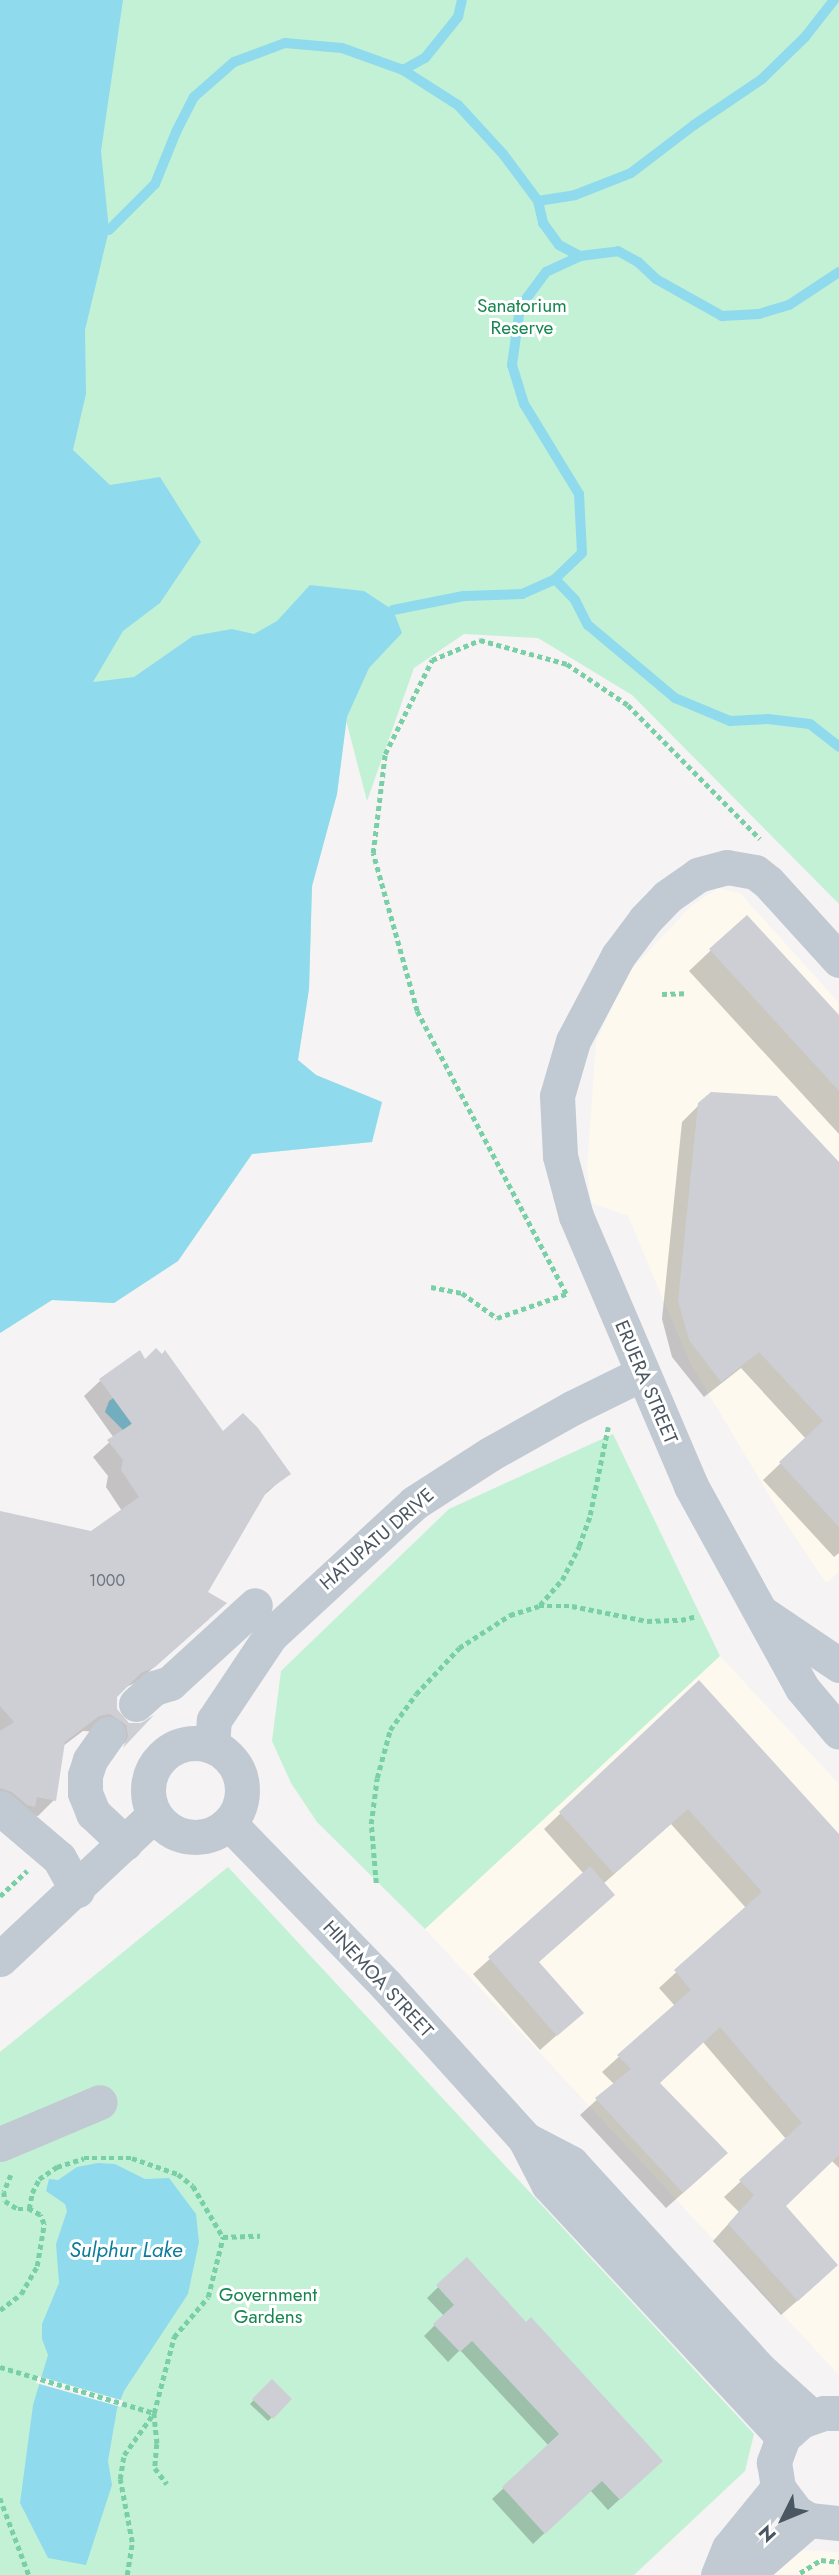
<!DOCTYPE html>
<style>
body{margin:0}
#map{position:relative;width:839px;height:2575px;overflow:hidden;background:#f5f3f3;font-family:Jost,sans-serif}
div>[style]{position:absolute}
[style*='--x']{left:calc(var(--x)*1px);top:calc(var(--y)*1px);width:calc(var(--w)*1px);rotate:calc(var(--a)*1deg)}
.commercial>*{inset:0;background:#fdf9ef}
.green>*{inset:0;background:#c3f1d5}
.water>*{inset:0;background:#90daee}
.pier>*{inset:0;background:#f5f3f3}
.shadow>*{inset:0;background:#0003}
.stream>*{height:10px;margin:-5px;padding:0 5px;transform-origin:5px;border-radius:5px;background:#90daee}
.building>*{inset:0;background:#cdcfd5}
.path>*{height:4.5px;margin-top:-2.25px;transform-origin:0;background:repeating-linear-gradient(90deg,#7ad0a6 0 5px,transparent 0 8.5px)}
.minor>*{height:35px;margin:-17.5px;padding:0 17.5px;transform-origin:17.5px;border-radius:17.5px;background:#c1cad2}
.minor>.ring{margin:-17.5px;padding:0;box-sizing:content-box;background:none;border:35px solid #c1cad2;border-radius:50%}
span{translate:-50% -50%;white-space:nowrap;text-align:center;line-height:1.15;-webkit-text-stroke:6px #fff;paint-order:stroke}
.number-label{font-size:16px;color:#6b747e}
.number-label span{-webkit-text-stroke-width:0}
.park-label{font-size:19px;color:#17864f}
.street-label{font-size:19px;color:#4a5661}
.water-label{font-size:21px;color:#0c7c9b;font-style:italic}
.north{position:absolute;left:748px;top:2484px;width:70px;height:70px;-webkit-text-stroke:5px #fff;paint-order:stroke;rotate:227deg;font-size:19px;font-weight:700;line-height:28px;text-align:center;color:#4a5661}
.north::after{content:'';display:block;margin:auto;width:24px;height:32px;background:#4a5661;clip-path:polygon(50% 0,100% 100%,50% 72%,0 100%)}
</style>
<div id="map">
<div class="commercial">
<div style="clip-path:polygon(718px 888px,740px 893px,839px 1003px,839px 1572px,826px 1583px,785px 1522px,689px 1361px,628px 1216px,591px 1203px,587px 1168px,596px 1042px,627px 974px,691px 906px)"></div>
<div style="clip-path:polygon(720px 1656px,839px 1784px,839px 2375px,425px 1929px)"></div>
<div style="clip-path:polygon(801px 2550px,839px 2552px,839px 2575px,774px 2575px)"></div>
</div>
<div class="green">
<div style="clip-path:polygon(0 0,839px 0,839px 904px,632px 695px,538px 638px,464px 634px,414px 668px,367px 801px,346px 720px,337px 794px,312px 886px,309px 989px,298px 1060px,316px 1075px,382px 1102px,372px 1142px,252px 1154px,178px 1261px,114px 1303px,52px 1300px,0 1333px)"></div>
<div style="clip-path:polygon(613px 1434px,720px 1656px,425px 1929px,317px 1822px,291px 1783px,272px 1741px,281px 1671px,449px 1509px)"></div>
<div style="clip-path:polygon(228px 1867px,754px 2434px,745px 2471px,634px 2575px,0 2575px,0 2052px)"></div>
</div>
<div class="water">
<div style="clip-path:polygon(0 0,123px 0,101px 151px,109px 230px,85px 330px,86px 394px,73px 450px,110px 485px,160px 477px,201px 542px,160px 603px,123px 631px,93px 682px,134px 677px,193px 636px,232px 629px,254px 634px,277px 621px,310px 585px,364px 591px,393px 610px,402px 633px,369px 668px,347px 717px,337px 794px,312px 886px,309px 989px,298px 1060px,316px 1075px,382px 1102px,372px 1142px,252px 1154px,178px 1261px,114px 1303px,52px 1300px,0 1333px)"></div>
<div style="clip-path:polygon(139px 1380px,141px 1417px,123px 1430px,105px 1412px,109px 1401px)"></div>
<div style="clip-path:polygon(98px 2163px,115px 2164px,145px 2179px,169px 2178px,196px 2214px,199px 2242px,188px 2294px,124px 2391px,117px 2409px,108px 2461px,112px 2485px,86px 2565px,48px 2558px,20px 2503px,33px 2405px,48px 2355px,42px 2339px,42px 2324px,59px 2283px,56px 2244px,67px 2211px,65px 2204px,46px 2191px,49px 2179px,58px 2180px,77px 2167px)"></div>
</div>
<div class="pier">
<div style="clip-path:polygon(38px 2376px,124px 2401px,121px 2407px,36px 2383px)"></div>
</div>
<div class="shadow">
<div style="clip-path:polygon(746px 917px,839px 1018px,839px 1134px,689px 971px)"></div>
<div style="clip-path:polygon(699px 1105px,839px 1165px,839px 1553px,834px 1557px,763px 1480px,806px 1439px,741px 1368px,704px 1397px,672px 1357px,662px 1319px,682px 1122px)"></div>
<div style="clip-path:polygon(139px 1353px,145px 1362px,223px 1434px,289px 1473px,261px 1498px,205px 1592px,209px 1619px,137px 1682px,124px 1688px,115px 1696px,115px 1709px,128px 1725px,143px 1724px,111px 1757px,103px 1732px,83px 1731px,63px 1746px,54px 1800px,38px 1816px,0 1812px,0 1513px,91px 1533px,122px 1511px,106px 1487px,108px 1476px,93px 1457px,114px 1438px,84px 1396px,100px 1381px)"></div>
<div style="clip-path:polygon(699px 1683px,839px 1837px,839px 2168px,831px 2160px,784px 2207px,820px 2281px,781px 2315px,713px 2241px,739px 2212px,724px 2197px,786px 2139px,703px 2042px,658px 2083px,710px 2169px,666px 2208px,580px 2115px,614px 2084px,602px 2072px,675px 2006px,659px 1988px,746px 1908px,671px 1824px,603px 1884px,537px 1963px,565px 2028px,540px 2050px,473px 1974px,584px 1874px,544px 1829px)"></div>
<div style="clip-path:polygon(467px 2259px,650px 2471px,608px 2510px,590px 2490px,533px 2544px,492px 2499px,549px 2446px,460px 2350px,448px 2362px,424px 2336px,444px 2316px,427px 2298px)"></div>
<div style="clip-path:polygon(272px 2381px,290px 2399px,268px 2421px,250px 2404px)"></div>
</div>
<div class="stream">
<div style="--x:403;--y:70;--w:25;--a:-29"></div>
<div style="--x:425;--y:58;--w:53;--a:-51.2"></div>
<div style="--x:458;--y:17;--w:17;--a:-77"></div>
<div style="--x:538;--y:201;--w:37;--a:-9"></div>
<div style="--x:575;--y:195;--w:60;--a:-21.4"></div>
<div style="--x:631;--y:173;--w:79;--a:-37.3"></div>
<div style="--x:694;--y:125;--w:82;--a:-34.1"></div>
<div style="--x:762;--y:79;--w:60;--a:-44.3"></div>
<div style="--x:805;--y:37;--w:47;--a:-51.9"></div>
<div style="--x:109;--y:230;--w:65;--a:-45"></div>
<div style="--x:155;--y:184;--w:56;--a:-68"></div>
<div style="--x:176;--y:132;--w:39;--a:-63"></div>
<div style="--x:194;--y:97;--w:53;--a:-41.2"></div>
<div style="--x:234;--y:62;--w:54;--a:-20.4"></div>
<div style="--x:285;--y:43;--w:57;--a:5"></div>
<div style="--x:342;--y:48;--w:65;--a:19.8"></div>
<div style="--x:403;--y:70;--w:65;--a:32.5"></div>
<div style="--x:458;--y:105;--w:67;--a:47.4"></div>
<div style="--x:503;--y:154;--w:59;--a:53.3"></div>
<div style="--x:538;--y:201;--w:23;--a:77"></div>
<div style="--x:543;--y:223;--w:27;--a:54"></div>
<div style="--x:559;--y:245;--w:24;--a:28"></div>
<div style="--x:580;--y:256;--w:38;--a:-7"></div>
<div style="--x:618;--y:251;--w:23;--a:29"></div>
<div style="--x:638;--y:262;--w:25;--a:43"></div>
<div style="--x:656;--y:279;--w:76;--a:29.3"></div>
<div style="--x:722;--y:316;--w:37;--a:-3"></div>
<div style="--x:759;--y:314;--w:31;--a:-17"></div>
<div style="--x:789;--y:305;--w:60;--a:-33.4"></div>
<div style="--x:555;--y:579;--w:29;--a:46"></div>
<div style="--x:575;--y:600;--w:28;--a:63"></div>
<div style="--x:588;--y:625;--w:114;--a:40"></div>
<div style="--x:675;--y:698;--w:60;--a:22.7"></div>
<div style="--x:730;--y:721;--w:38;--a:-3"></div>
<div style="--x:768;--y:719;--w:42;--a:6.8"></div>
<div style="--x:810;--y:724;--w:37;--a:38"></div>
<div style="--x:393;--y:610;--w:72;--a:-11.2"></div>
<div style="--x:464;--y:596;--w:58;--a:-2"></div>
<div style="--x:522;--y:594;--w:36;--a:-24"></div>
<div style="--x:555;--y:579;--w:37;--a:-44"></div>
<div style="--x:582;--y:553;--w:59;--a:-92.9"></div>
<div style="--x:579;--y:494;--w:105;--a:-121.4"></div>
<div style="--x:524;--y:404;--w:41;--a:-107.1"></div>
<div style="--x:512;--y:365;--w:59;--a:-82.1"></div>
<div style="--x:520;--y:307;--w:44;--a:-53.4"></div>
<div style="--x:546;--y:272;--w:38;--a:-25"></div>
</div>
<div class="building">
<div style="clip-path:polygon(747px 915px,839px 1015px,839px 1091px,709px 949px)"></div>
<div style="clip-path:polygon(711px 1092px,777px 1096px,839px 1162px,839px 1527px,779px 1462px,823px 1421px,759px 1352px,721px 1382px,689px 1340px,678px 1301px,698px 1103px)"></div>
<div style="clip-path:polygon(156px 1348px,162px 1354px,165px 1350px,223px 1431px,243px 1413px,258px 1428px,291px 1474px,267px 1491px,208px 1592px,227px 1603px,155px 1667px,141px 1673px,117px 1697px,117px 1709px,129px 1723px,141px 1723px,154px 1715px,123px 1748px,128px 1736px,126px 1725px,110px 1714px,99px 1716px,65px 1742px,56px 1801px,37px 1797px,35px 1807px,27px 1805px,12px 1792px,0 1788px,0 1731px,14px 1722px,0 1706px,0 1511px,91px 1531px,139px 1497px,121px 1470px,123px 1460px,107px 1440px,132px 1424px,99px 1379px,140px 1350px,145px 1359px)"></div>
<div style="clip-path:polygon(699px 1680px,839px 1834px,839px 2155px,786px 2206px,838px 2265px,798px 2301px,728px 2224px,754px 2195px,739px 2180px,802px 2123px,720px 2027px,660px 2083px,728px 2153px,683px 2193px,595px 2098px,631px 2069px,617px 2055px,691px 1990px,674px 1970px,762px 1892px,688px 1809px,614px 1874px,559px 1812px)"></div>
<div style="clip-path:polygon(590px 1866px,615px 1895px,539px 1962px,584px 2013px,557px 2036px,488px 1957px)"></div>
<div style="clip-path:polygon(467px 2257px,526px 2322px,531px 2317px,663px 2461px,620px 2500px,602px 2481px,545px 2534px,502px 2487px,559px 2434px,472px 2341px,460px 2352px,433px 2324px,454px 2305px,436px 2285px)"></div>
<div style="clip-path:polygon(272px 2379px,292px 2399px,273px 2419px,252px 2399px)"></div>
</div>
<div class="path">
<div style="--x:662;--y:994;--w:23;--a:-2"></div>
<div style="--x:431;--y:1287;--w:32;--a:11"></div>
<div style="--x:462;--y:1293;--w:43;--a:35.5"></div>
<div style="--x:497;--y:1318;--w:73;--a:-19.2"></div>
<div style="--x:566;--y:1294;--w:320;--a:-117.8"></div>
<div style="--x:417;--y:1011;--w:164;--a:-105.6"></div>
<div style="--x:373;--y:853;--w:100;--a:-83.1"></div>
<div style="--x:385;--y:754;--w:105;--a:-63.4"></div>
<div style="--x:432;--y:660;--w:52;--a:-22.6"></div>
<div style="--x:480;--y:640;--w:90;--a:15.4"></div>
<div style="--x:567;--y:664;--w:73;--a:33.9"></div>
<div style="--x:628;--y:705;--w:188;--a:45.4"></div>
<div style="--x:540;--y:1605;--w:33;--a:-49"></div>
<div style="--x:562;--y:1580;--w:38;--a:-63"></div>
<div style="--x:579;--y:1546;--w:33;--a:-70"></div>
<div style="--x:590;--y:1515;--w:90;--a:-78.4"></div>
<div style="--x:376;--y:1883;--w:59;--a:-94.8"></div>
<div style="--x:371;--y:1824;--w:46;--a:-82.6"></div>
<div style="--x:377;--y:1778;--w:50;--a:-74.8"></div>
<div style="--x:390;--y:1730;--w:44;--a:-54.2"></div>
<div style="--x:416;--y:1694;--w:63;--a:-46.9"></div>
<div style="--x:459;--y:1648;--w:61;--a:-32.9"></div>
<div style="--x:510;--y:1615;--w:30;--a:-17"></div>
<div style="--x:539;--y:1606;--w:33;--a:0"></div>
<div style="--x:572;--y:1606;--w:76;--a:11.3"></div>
<div style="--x:647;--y:1621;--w:34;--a:-2"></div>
<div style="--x:681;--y:1620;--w:16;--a:-14"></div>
<div style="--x:0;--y:1896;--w:37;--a:-43"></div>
<div style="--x:11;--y:2175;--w:18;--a:112"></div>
<div style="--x:4;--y:2192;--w:9;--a:84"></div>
<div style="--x:5;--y:2201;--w:15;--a:32"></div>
<div style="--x:18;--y:2209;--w:11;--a:0"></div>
<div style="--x:0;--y:2310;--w:26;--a:-37"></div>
<div style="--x:21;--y:2294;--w:32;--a:-60"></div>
<div style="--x:37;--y:2266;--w:43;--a:-80.5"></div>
<div style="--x:44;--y:2224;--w:10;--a:-114"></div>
<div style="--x:40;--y:2215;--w:13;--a:-151"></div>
<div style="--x:29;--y:2209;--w:16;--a:-79"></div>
<div style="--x:32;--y:2193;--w:16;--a:-63"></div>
<div style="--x:39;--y:2179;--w:22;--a:-34"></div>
<div style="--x:57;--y:2167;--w:28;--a:-18"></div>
<div style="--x:84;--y:2158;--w:48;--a:0"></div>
<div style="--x:132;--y:2158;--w:49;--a:19.2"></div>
<div style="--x:178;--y:2174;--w:19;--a:39"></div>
<div style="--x:193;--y:2186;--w:59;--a:59.5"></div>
<div style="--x:0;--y:2367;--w:161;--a:16.6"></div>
<div style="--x:154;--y:2413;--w:31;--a:84"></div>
<div style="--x:157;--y:2444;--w:24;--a:95"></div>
<div style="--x:155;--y:2468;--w:20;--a:53"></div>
<div style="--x:0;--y:2498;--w:82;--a:69.4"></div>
<div style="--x:800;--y:2573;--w:25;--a:-32"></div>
<div style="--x:821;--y:2560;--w:18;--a:6"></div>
<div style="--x:127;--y:2575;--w:33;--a:-81"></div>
<div style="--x:132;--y:2542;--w:64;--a:-100.8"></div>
<div style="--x:120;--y:2479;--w:24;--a:-81"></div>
<div style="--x:124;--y:2455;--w:52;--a:-54.5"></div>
<div style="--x:154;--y:2413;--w:79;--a:-75.3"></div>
<div style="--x:174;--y:2337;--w:52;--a:-49.6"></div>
<div style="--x:208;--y:2297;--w:62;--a:-76"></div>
<div style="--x:223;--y:2237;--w:37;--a:-2"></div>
</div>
<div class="minor">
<div style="--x:839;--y:960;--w:105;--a:-132.3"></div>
<div style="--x:768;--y:882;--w:16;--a:-142"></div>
<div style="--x:755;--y:872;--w:28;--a:-170"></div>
<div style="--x:727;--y:867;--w:30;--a:165"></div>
<div style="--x:698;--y:875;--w:38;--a:145"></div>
<div style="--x:667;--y:897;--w:32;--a:134"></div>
<div style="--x:645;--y:920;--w:45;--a:126.9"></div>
<div style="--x:618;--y:956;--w:96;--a:117.9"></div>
<div style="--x:573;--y:1041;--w:57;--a:106.2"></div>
<div style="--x:557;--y:1096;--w:60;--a:87.1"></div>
<div style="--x:560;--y:1156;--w:62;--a:75.1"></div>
<div style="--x:576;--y:1216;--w:293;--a:66.9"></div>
<div style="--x:691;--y:1486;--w:230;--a:61.2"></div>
<div style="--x:802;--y:1688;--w:57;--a:49.9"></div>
<div style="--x:762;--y:1613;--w:93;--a:34"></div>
<div style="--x:136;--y:1704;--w:24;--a:-42"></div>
<div style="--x:154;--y:1688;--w:17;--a:-17"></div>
<div style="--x:170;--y:1683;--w:115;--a:-42.5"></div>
<div style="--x:108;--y:1734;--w:32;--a:125"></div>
<div style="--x:90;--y:1760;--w:16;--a:108"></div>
<div style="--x:85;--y:1775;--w:18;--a:90"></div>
<div style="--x:85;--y:1793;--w:22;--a:68"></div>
<div style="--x:93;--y:1813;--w:44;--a:43.2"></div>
<div class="ring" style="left:148px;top:1743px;width:59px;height:59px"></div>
<div style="--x:212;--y:1746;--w:26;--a:-86"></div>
<div style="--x:214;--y:1720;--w:101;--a:-56.3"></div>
<div style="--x:270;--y:1636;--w:196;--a:-42.7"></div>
<div style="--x:414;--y:1503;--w:90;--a:-32.8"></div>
<div style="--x:490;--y:1454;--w:94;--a:-29.3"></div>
<div style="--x:572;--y:1408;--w:77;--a:-26.2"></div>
<div style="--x:0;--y:1808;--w:77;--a:40.3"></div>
<div style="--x:59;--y:1858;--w:37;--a:61"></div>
<div style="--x:229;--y:1823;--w:226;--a:45.9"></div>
<div style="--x:386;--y:1985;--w:207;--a:47.9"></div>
<div style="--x:525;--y:2139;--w:51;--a:62.9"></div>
<div style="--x:548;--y:2184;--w:345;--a:47.1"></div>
<div style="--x:0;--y:1959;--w:211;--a:-43.1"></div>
<div style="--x:525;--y:2139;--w:52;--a:27.6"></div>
<div style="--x:571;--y:2163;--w:279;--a:47.6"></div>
<div style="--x:759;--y:2369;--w:70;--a:42.1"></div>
<div style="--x:0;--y:2144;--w:108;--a:-22.8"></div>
<div style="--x:839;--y:2413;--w:15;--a:180"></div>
<div style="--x:824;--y:2413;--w:24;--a:161"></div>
<div style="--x:801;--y:2421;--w:24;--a:138"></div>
<div style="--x:783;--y:2437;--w:27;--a:110"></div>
<div style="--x:774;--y:2462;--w:26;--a:81"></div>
<div style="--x:778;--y:2488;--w:30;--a:53"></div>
<div style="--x:796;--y:2512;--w:15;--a:32"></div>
<div style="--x:809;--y:2520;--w:30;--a:6"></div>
<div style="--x:718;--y:2575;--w:29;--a:-68"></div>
<div style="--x:729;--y:2548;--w:77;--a:-50.8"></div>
<div style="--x:738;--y:2575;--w:10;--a:-11"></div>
<div style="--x:748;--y:2573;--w:81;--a:-41"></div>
</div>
<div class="number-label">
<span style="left:107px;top:1581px">1000</span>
</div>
<div class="park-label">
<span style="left:522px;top:317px">Sanatorium<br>Reserve</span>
<span style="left:268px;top:2306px">Government<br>Gardens</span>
</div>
<div class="street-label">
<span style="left:646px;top:1382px;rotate:67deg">ERUERA STREET</span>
<span style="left:377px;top:1539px;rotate:-41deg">HATUPATU DRIVE</span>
<span style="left:378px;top:1979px;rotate:47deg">HINEMOA STREET</span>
</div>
<div class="water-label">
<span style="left:126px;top:2250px">Sulphur Lake</span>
</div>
<div class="north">N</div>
</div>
